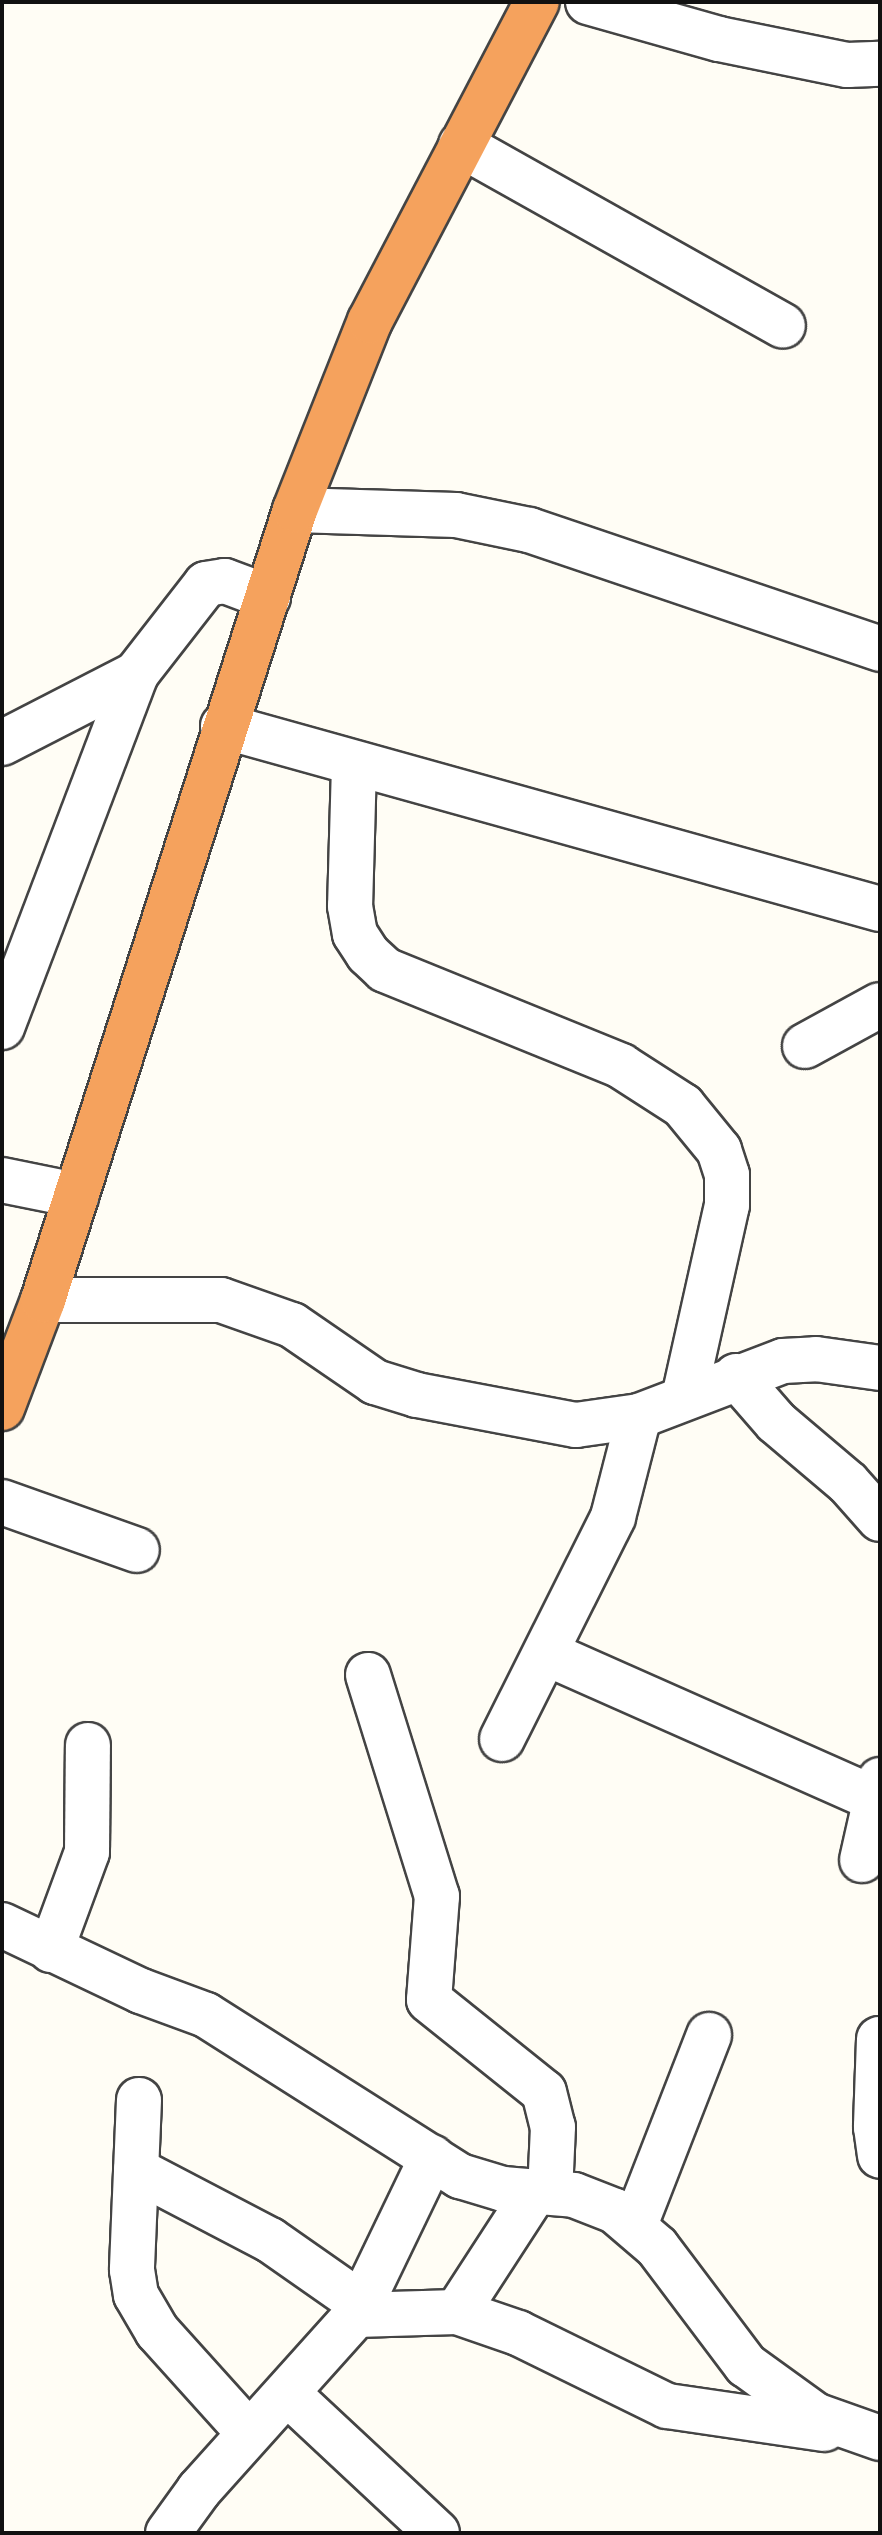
<!DOCTYPE html>
<style>
body{margin:0}
#map{position:relative;width:882px;height:2535px;overflow:hidden;background:#fffdf5;font-family:Merriweather,serif}
div>[style]{position:absolute}
[style*='--x']{left:calc(var(--x)*1px);top:calc(var(--y)*1px);width:calc(var(--w)*1px);rotate:calc(var(--a)*1deg)}
.roads{filter:drop-shadow(2px 0 #444) drop-shadow(-2px 0 #444) drop-shadow(0 2px #444) drop-shadow(0 -2px #444)}
.minor>*{height:44px;margin:-22px;padding:0 22px;transform-origin:22px;border-radius:22px;background:#fff}
.highway>*{height:44px;margin:-22px;padding:0 22px;transform-origin:22px;border-radius:22px;background:#f5a25d}
span{translate:-50% -50%;white-space:nowrap;text-align:center;line-height:1.15;-webkit-text-stroke:8px #fff;paint-order:stroke}
.frame{position:absolute;inset:0;border:4px solid #111;pointer-events:none}
</style>
<div id="map">
<div class="roads">
<div class="minor">
<div style="--x:588;--y:2;--w:136;--a:15.8"></div>
<div style="--x:719;--y:39;--w:131;--a:11.5"></div>
<div style="--x:847;--y:65;--w:33;--a:-2"></div>
<div style="--x:461;--y:145;--w:369;--a:29.3"></div>
<div style="--x:295;--y:510;--w:161;--a:1.8"></div>
<div style="--x:456;--y:515;--w:75;--a:11.6"></div>
<div style="--x:529;--y:530;--w:371;--a:18.7"></div>
<div style="--x:223;--y:726;--w:682;--a:15.56"></div>
<div style="--x:2;--y:743;--w:151;--a:-27.2"></div>
<div style="--x:136;--y:674;--w:114;--a:-52.1"></div>
<div style="--x:206;--y:584;--w:19;--a:-9"></div>
<div style="--x:225;--y:581;--w:46;--a:20.4"></div>
<div style="--x:354;--y:765;--w:141;--a:91.6"></div>
<div style="--x:350;--y:906;--w:28;--a:80"></div>
<div style="--x:355;--y:934;--w:24;--a:57"></div>
<div style="--x:368;--y:954;--w:23;--a:43"></div>
<div style="--x:385;--y:970;--w:255;--a:22.1"></div>
<div style="--x:621;--y:1066;--w:74;--a:32.8"></div>
<div style="--x:683;--y:1106;--w:57;--a:50.7"></div>
<div style="--x:719;--y:1150;--w:26;--a:72"></div>
<div style="--x:727;--y:1175;--w:30;--a:90"></div>
<div style="--x:727;--y:1205;--w:197;--a:102.6"></div>
<div style="--x:2;--y:1027;--w:378;--a:-69.2"></div>
<div style="--x:805;--y:1046;--w:85;--a:-28.7"></div>
<div style="--x:2;--y:1180;--w:76;--a:11.5"></div>
<div style="--x:43;--y:1300;--w:178;--a:0"></div>
<div style="--x:221;--y:1300;--w:75;--a:19.4"></div>
<div style="--x:292;--y:1325;--w:101;--a:34.5"></div>
<div style="--x:375;--y:1382;--w:44;--a:17.2"></div>
<div style="--x:417;--y:1395;--w:162;--a:10.7"></div>
<div style="--x:576;--y:1425;--w:64;--a:-8.1"></div>
<div style="--x:639;--y:1416;--w:154;--a:-20.9"></div>
<div style="--x:783;--y:1361;--w:33;--a:-3"></div>
<div style="--x:816;--y:1359;--w:65;--a:8"></div>
<div style="--x:736;--y:1376;--w:61;--a:49"></div>
<div style="--x:776;--y:1422;--w:94;--a:40.3"></div>
<div style="--x:848;--y:1483;--w:48;--a:48.4"></div>
<div style="--x:2;--y:1502;--w:143;--a:19.6"></div>
<div style="--x:546;--y:1653;--w:360;--a:23.9"></div>
<div style="--x:368;--y:1675;--w:232;--a:72.7"></div>
<div style="--x:437;--y:1896;--w:104;--a:94.4"></div>
<div style="--x:429;--y:2000;--w:147;--a:38.7"></div>
<div style="--x:544;--y:2092;--w:36;--a:76"></div>
<div style="--x:553;--y:2127;--w:65;--a:92.6"></div>
<div style="--x:502;--y:1739;--w:248;--a:-63.4"></div>
<div style="--x:613;--y:1517;--w:104;--a:-75.6"></div>
<div style="--x:862;--y:1860;--w:82;--a:-77.3"></div>
<div style="--x:2;--y:1925;--w:154;--a:25.4"></div>
<div style="--x:141;--y:1991;--w:69;--a:20.3"></div>
<div style="--x:206;--y:2015;--w:301;--a:32.4"></div>
<div style="--x:460;--y:2176;--w:45;--a:16.8"></div>
<div style="--x:503;--y:2189;--w:71;--a:4.8"></div>
<div style="--x:574;--y:2195;--w:44;--a:21.3"></div>
<div style="--x:615;--y:2211;--w:55;--a:40.6"></div>
<div style="--x:657;--y:2247;--w:148;--a:53"></div>
<div style="--x:746;--y:2365;--w:85;--a:35.9"></div>
<div style="--x:815;--y:2415;--w:69;--a:19.5"></div>
<div style="--x:51;--y:1950;--w:104;--a:-69.8"></div>
<div style="--x:87;--y:1852;--w:107;--a:-89.5"></div>
<div style="--x:879;--y:2039;--w:88;--a:92"></div>
<div style="--x:876;--y:2127;--w:29;--a:82"></div>
<div style="--x:139;--y:2100;--w:170;--a:92.4"></div>
<div style="--x:132;--y:2270;--w:25;--a:81"></div>
<div style="--x:136;--y:2295;--w:42;--a:59.7"></div>
<div style="--x:157;--y:2331;--w:137;--a:48"></div>
<div style="--x:136;--y:2170;--w:151;--a:27.6"></div>
<div style="--x:270;--y:2240;--w:113;--a:35"></div>
<div style="--x:635;--y:2225;--w:204;--a:-68.7"></div>
<div style="--x:457;--y:2312;--w:143;--a:-57"></div>
<div style="--x:356;--y:2315;--w:101;--a:-1.7"></div>
<div style="--x:457;--y:2312;--w:65;--a:19"></div>
<div style="--x:518;--y:2333;--w:166;--a:26.1"></div>
<div style="--x:667;--y:2406;--w:159;--a:8.3"></div>
<div style="--x:287;--y:2393;--w:205;--a:43"></div>
<div style="--x:168;--y:2533;--w:53;--a:-54.2"></div>
<div style="--x:199;--y:2490;--w:235;--a:-48.1"></div>
<div style="--x:356;--y:2315;--w:175;--a:-64.3"></div>
</div>
<div class="highway">
<div style="--x:2;--y:1408;--w:116;--a:-69.2"></div>
<div style="--x:43;--y:1300;--w:829;--a:-72.31"></div>
<div style="--x:295;--y:510;--w:203;--a:-68.4"></div>
<div style="--x:370;--y:321;--w:360;--a:-62.4"></div>
</div>
</div>
<div class="frame"></div>
</div>
